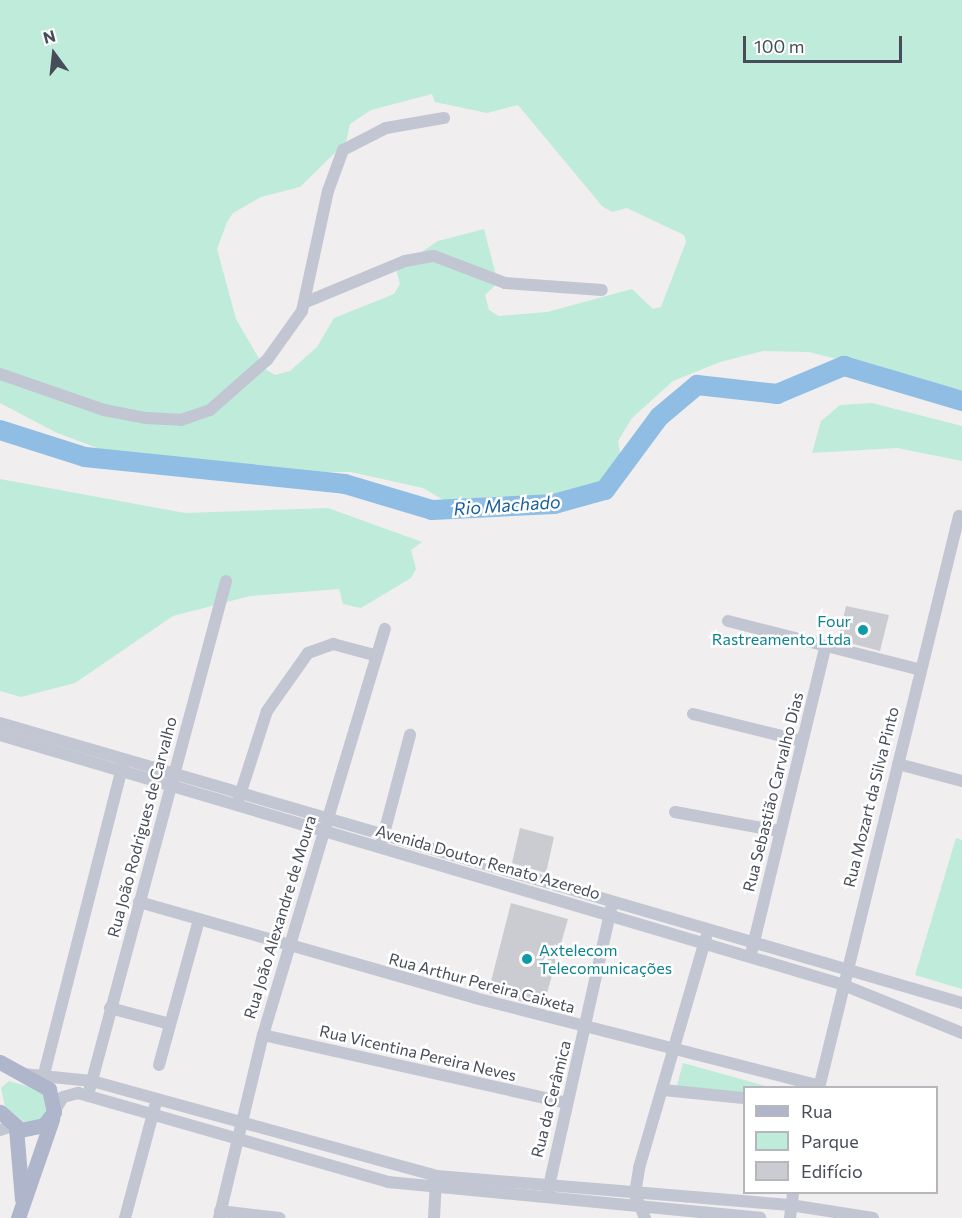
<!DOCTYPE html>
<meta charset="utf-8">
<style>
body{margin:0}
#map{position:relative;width:962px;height:1218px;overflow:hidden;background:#f0eeee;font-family:Commissioner,sans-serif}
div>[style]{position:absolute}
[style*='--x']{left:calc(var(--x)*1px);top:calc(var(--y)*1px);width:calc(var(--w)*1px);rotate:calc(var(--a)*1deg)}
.green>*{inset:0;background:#bfebdb}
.river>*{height:20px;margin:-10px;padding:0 10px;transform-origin:10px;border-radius:10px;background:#8fbde4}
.building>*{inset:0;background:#cbccd2}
.minor>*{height:12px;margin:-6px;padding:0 6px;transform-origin:6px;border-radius:6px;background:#c2c6d2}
.major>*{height:15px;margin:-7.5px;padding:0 7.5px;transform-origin:7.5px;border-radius:7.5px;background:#afb6cb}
.dots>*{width:16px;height:16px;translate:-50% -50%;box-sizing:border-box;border:3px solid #fff;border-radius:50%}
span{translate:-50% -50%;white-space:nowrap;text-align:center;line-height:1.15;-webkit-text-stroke:5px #fff;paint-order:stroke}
.culture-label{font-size:16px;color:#0d838f}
.right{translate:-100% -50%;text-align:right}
.left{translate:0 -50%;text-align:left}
.street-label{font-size:16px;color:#474c59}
.water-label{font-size:18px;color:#175e9d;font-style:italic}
.legend{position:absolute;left:743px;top:1086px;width:195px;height:108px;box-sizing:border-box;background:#fff;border:2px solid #b5b7bd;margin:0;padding:8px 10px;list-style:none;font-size:18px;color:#474c59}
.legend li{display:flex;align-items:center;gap:12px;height:30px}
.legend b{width:30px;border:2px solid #b5b7bd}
.north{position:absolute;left:24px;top:24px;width:60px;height:60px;-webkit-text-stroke:4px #fff;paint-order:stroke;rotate:345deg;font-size:16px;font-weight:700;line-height:24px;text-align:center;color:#474c59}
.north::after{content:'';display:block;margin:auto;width:21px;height:27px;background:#474c59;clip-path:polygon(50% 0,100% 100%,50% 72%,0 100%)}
.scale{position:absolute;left:743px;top:36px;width:159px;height:27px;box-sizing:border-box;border:3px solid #474c59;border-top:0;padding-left:8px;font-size:18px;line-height:21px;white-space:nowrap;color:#474c59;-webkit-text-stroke:4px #fff;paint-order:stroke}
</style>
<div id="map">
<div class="green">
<div style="clip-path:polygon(evenodd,0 0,962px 0,962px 390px,809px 352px,763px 351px,720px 362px,673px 381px,632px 418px,618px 441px,624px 475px,615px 486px,532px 508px,487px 502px,459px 509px,423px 488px,351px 472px,194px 472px,133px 462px,55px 432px,0 403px,0 0,432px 94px,435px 102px,487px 113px,518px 105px,602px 206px,612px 212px,627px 208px,684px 235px,686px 242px,661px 307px,653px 309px,632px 289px,547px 312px,499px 316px,489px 310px,485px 295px,498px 283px,484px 229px,438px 241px,396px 269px,400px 284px,394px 294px,334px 318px,317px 347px,290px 371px,275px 375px,265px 369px,236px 319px,217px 249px,227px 222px,233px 213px,261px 197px,300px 187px,346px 142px,350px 124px,371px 110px,432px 94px)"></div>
<div style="clip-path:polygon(872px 403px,962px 426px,962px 461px,897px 448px,812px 453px,821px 421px,840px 405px)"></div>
<div style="clip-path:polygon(0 479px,185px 513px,328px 508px,422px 542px,411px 550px,416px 569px,411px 578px,361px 608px,343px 604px,339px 589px,250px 596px,173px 616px,75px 683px,21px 697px,0 691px)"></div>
<div style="clip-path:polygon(956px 838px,962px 840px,962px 989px,915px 975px)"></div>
<div style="clip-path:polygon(683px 1063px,769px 1087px,744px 1088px,744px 1094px,676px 1089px)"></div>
<div style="clip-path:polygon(9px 1081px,44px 1091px,49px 1113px,40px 1123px,27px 1124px,5px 1107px,1px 1088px)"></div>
</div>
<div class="river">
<div style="--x:0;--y:430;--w:89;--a:17.6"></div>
<div style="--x:85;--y:457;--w:261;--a:5.9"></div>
<div style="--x:345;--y:484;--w:91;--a:16.6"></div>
<div style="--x:432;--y:510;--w:122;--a:-2.8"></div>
<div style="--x:554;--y:504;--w:53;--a:-15.4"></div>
<div style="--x:605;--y:490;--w:91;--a:-53.5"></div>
<div style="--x:659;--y:417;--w:50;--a:-40.1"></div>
<div style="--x:697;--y:385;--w:81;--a:6.4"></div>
<div style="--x:777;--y:394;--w:73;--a:-22.7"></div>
<div style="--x:844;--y:366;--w:123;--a:16.5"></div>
</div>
<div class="building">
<div style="clip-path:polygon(846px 606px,889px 615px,880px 651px,838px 640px)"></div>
<div style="clip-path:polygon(520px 828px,554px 837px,546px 873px,512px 863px)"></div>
<div style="clip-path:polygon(511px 903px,568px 919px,543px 1007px,488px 993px)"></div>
</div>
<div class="minor">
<div style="--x:306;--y:302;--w:107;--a:-22.5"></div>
<div style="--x:405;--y:261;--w:29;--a:-10"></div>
<div style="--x:434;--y:256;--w:76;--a:20.8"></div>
<div style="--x:505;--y:283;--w:97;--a:4.1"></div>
<div style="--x:0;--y:374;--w:110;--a:19.1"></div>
<div style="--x:104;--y:410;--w:43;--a:10.8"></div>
<div style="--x:146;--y:418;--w:35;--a:3"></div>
<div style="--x:181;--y:420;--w:31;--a:-19"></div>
<div style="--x:210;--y:410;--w:76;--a:-41.3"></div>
<div style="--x:267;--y:360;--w:60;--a:-54.5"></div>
<div style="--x:302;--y:311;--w:123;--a:-77.8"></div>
<div style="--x:328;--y:191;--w:44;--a:-69.9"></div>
<div style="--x:343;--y:150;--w:48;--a:-27.1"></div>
<div style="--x:386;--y:128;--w:59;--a:-9.8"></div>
<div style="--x:728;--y:621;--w:196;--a:14.2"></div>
<div style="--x:693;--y:714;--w:112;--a:13.9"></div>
<div style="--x:0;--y:723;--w:1002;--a:16.23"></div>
<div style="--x:0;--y:735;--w:877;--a:16.49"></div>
<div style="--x:841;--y:984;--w:131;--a:22"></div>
<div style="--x:898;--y:764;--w:66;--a:14.9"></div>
<div style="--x:239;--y:798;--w:91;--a:-72.2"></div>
<div style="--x:267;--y:711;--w:71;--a:-54.7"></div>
<div style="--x:308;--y:653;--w:27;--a:-20"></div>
<div style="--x:333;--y:644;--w:42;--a:15"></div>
<div style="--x:675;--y:812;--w:106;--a:10.4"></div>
<div style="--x:382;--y:841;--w:110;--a:-75.2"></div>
<div style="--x:139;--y:902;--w:349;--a:15.9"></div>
<div style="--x:475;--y:998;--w:355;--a:14.3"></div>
<div style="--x:752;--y:950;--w:311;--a:-76.4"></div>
<div style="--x:110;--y:1008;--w:62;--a:14.9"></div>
<div style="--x:263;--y:1035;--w:311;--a:12.6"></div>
<div style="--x:159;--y:1065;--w:150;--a:-74.6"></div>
<div style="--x:23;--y:1074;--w:69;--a:5.8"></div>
<div style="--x:92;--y:1081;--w:358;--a:15.4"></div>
<div style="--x:437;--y:1176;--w:354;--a:4.7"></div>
<div style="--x:790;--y:1205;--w:84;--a:8.9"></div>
<div style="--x:44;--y:1074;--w:317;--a:-75.7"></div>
<div style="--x:90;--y:1088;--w:525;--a:-74.98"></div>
<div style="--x:819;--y:1088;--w:589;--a:-76.25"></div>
<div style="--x:663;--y:1090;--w:81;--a:5.6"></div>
<div style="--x:54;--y:1112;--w:17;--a:-59"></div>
<div style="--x:63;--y:1097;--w:16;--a:-15"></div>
<div style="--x:78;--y:1093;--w:323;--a:16"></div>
<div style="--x:388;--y:1182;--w:374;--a:5.5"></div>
<div style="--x:0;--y:1130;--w:13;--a:-18"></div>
<div style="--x:547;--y:1195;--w:294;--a:-77.4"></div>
<div style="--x:220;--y:1211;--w:60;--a:6.7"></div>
<div style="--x:125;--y:1218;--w:116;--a:-75"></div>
<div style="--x:219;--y:1218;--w:188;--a:-76.5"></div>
<div style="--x:263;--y:1035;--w:424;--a:-73.3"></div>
<div style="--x:434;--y:1218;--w:35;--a:-87"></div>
<div style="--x:645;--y:1218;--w:26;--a:-113"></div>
<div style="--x:635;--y:1194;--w:26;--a:-81"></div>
<div style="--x:639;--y:1168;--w:240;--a:-73.8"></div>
<div style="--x:790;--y:1218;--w:26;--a:-83"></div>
</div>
<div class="major">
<div style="--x:0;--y:1062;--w:56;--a:28.9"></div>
<div style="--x:49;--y:1089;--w:24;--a:78"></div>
<div style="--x:54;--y:1112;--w:16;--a:128"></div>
<div style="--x:44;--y:1125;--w:24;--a:168"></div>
<div style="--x:21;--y:1130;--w:28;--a:-139"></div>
<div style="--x:16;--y:1128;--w:71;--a:85.2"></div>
<div style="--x:18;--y:1218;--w:105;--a:-71"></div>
</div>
<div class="dots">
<div style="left:863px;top:630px;background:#0f9aa8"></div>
<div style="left:527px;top:959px;background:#0f9aa8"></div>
</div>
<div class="culture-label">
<span class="right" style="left:851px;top:630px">Four<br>Rastreamento Ltda</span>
<span class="left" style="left:539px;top:959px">Axtelecom<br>Telecomunicações</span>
</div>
<div class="street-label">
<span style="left:773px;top:792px;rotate:-76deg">Rua Sebastião Carvalho Dias</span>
<span style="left:871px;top:797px;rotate:-76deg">Rua Mozart da Silva Pinto</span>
<span style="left:142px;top:827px;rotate:-75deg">Rua João Rodrigues de Carvalho</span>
<span style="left:488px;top:862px;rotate:16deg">Avenida Doutor Renato Azeredo</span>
<span style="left:280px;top:917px;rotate:-73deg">Rua João Alexandre de Moura</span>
<span style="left:482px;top:983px;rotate:15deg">Rua Arthur Pereira Caixeta</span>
<span style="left:418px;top:1053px;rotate:13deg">Rua Vicentina Pereira Neves</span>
<span style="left:551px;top:1099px;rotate:-76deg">Rua da Cerâmica</span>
</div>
<div class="water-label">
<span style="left:507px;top:505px;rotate:-4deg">Rio Machado</span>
</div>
<ul class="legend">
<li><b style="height:8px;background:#afb6cb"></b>Rua</li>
<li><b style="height:16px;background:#bfebdb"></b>Parque</li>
<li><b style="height:16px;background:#cbccd2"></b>Edifício</li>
</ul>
<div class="north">N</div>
<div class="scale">100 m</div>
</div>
